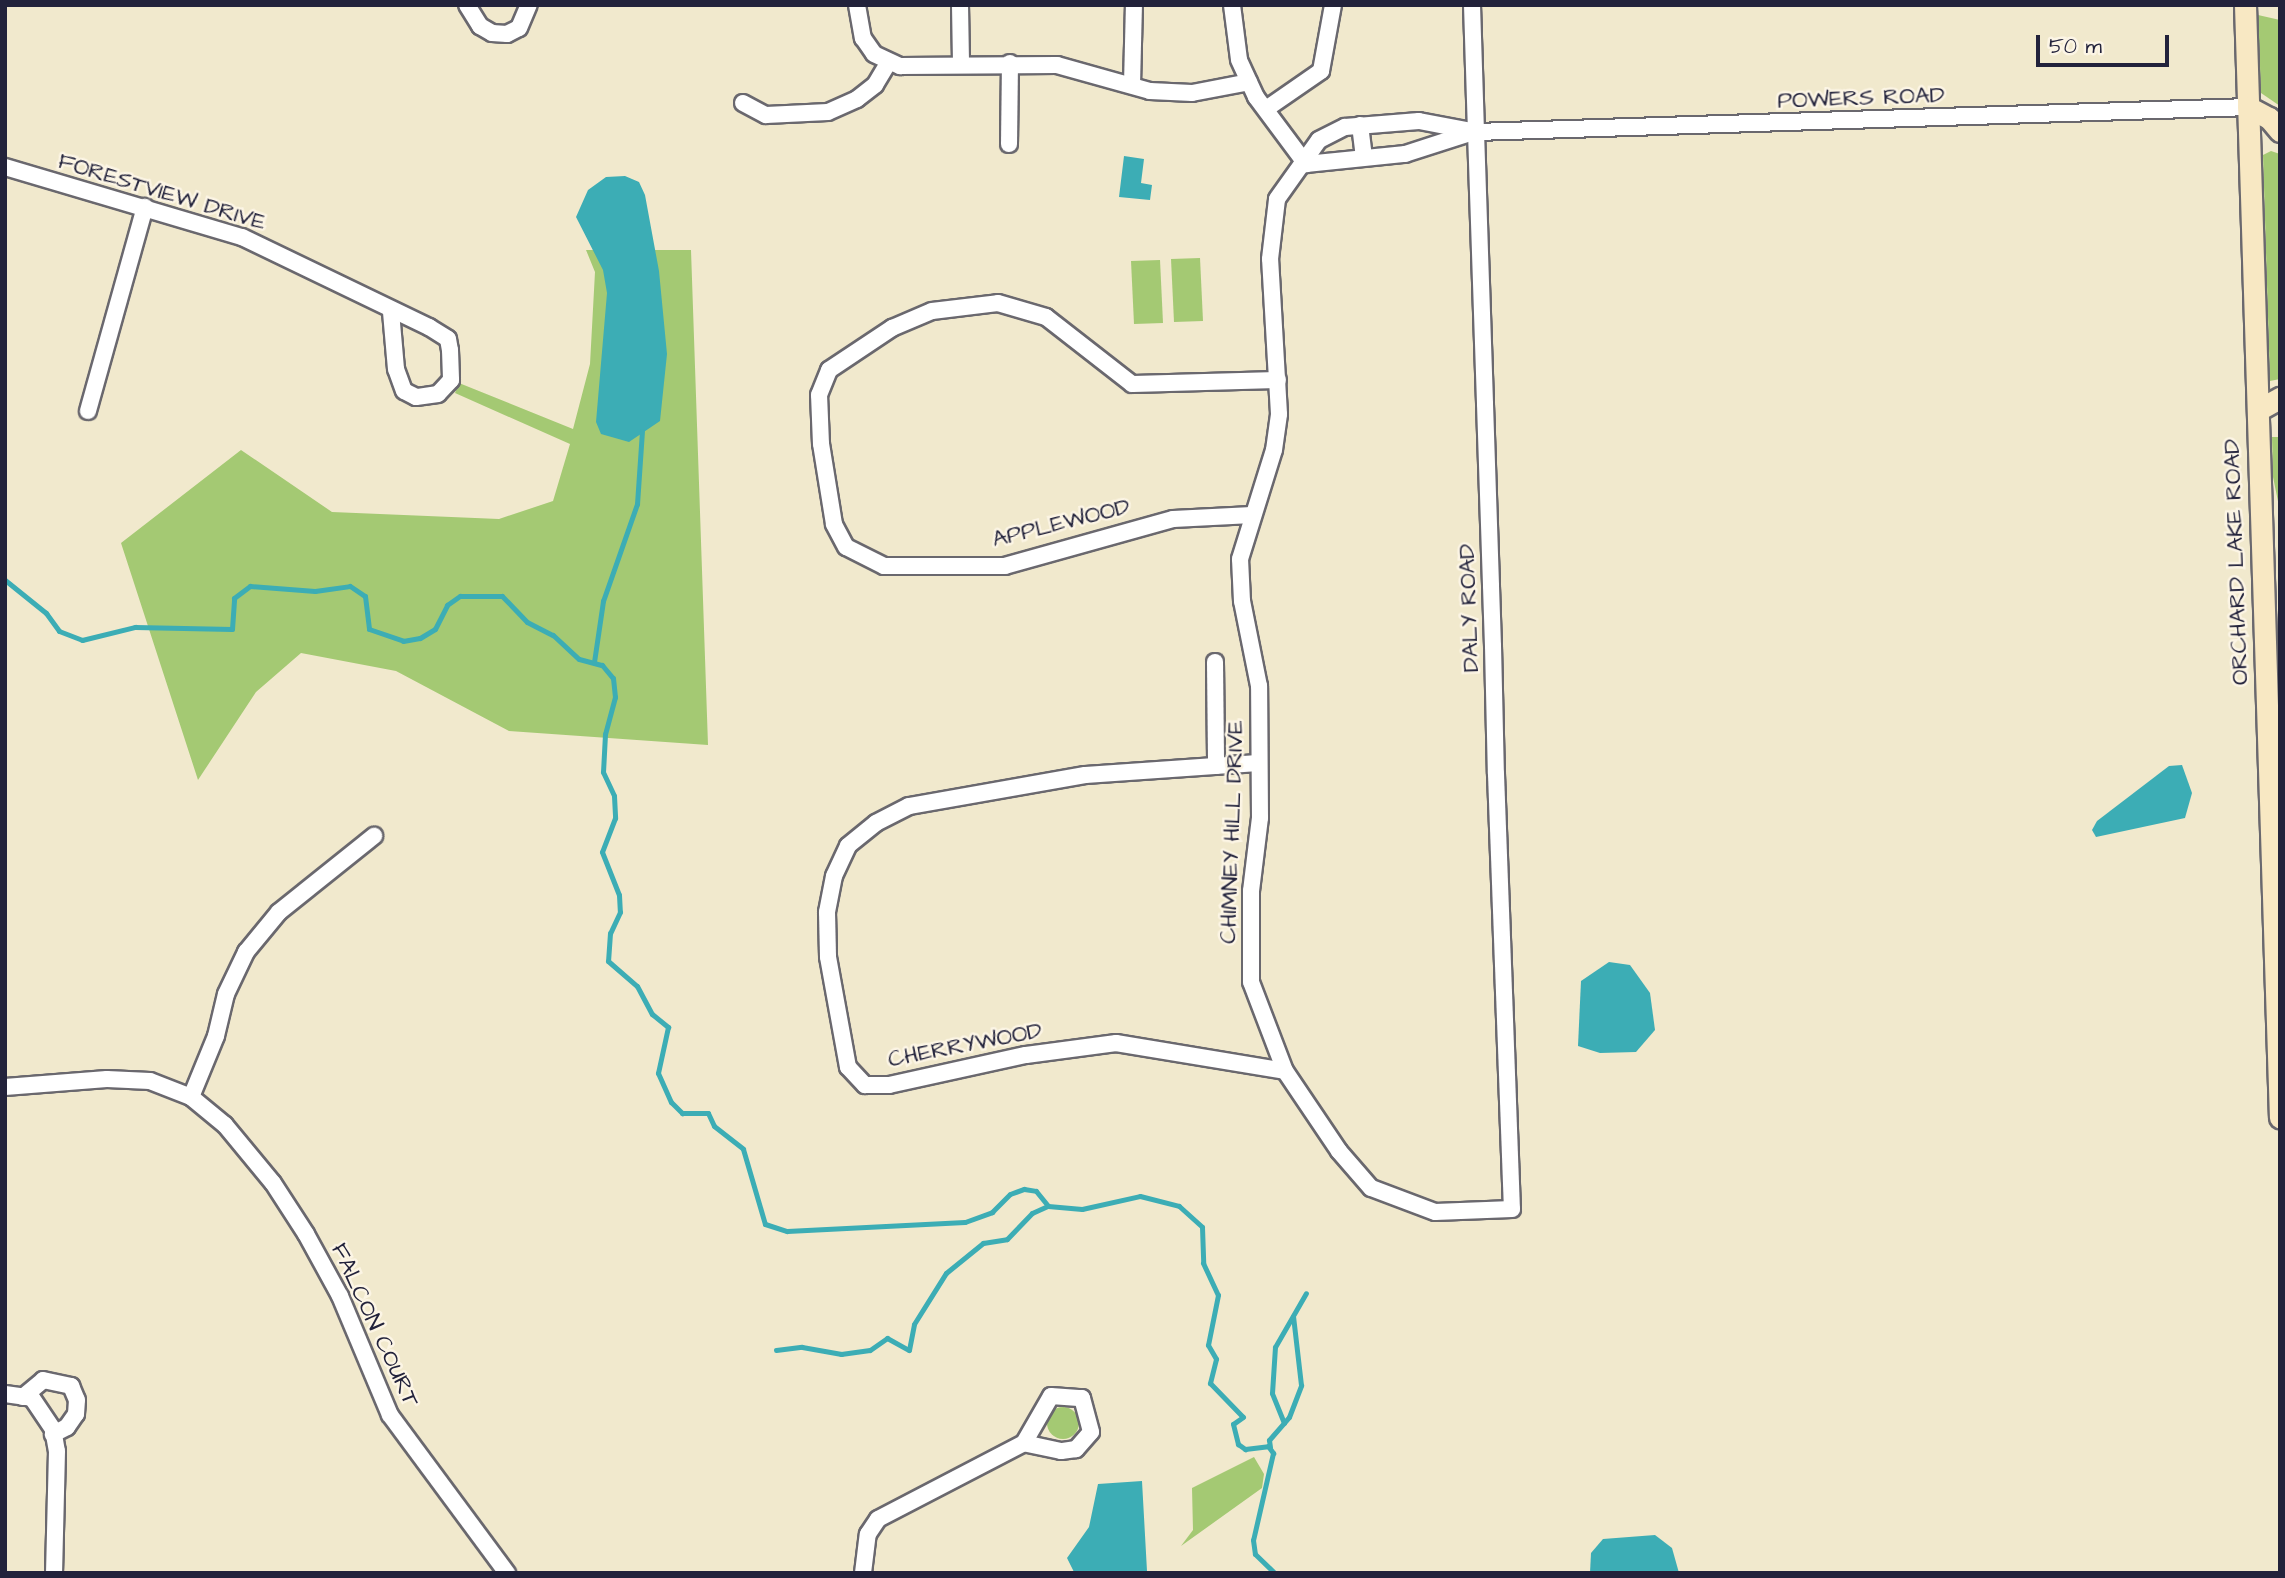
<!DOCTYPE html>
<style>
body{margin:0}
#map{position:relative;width:2285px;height:1578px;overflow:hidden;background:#f1e9cd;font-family:"Architects Daughter",sans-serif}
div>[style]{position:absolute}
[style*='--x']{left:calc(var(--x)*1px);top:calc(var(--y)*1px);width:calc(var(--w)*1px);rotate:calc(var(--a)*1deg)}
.green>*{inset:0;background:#a4c973}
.round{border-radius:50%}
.water>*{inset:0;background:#3cadb5}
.stream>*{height:5px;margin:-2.5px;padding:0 2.5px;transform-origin:2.5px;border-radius:2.5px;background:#3cadb5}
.roads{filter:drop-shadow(2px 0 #6a686e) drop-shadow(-2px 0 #6a686e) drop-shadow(0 2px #6a686e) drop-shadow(0 -2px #6a686e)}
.minor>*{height:16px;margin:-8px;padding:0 8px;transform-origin:8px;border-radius:8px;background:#fff}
.secondary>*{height:21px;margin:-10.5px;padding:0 10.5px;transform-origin:10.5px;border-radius:10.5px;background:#f8e8c3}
span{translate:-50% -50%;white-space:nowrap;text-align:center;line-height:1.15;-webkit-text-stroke:5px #fcf5e5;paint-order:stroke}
.street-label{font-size:23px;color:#22223b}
.frame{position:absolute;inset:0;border:7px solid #22223b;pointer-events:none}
.scale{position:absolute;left:2036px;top:35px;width:133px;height:32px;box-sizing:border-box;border:4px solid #22223b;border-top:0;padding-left:9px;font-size:21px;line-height:24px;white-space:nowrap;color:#22223b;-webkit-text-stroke:5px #fcf5e5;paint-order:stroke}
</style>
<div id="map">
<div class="green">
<div style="clip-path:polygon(2258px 15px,2280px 20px,2280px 106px,2261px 93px)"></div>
<div style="clip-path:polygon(2271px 151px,2280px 154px,2280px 379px,2270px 381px,2263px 155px)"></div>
<div style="clip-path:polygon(586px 250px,691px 250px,708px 745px,509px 731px,396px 671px,301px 653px,256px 692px,198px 780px,121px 543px,241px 450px,332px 512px,499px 519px,553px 501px,570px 444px,455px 393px,459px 383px,573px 429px,590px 364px,595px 272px)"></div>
<div style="clip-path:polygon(1200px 258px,1203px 321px,1174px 322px,1171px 259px)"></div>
<div style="clip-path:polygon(1160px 260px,1163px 323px,1134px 324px,1131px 261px)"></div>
<div style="clip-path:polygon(2280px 427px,2280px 511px,2273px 477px,2272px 437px,2279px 437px)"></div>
<div class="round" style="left:1047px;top:1407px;width:32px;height:32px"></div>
<div style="clip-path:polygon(1254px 1457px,1264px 1474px,1262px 1488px,1181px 1546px,1193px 1530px,1192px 1488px)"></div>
</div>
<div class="water">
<div style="clip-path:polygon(1124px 156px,1144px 159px,1141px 183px,1152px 185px,1150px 200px,1119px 197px)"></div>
<div style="clip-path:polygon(625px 176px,639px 182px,645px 195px,659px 271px,667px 354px,660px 421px,629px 442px,601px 434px,596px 422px,607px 293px,603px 270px,576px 217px,588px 190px,606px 177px)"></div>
<div style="clip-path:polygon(2182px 765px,2192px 793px,2185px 818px,2096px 837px,2092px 830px,2097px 821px,2169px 766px)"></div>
<div style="clip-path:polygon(1609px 962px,1630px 965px,1650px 993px,1655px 1030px,1636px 1052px,1600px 1053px,1578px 1046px,1581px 981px)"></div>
<div style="clip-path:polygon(1142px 1481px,1147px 1571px,1074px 1572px,1067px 1558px,1089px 1527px,1098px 1484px)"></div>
<div style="clip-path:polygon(1655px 1535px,1672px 1548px,1679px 1573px,1590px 1573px,1591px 1553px,1603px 1539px)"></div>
</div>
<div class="stream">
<div style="--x:5;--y:580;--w:53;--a:38.8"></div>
<div style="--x:46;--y:613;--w:22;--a:54"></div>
<div style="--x:59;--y:631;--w:25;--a:21"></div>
<div style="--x:82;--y:640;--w:55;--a:-13.8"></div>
<div style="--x:135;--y:627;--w:97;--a:1.2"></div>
<div style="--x:232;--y:629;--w:31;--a:-86"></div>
<div style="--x:234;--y:598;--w:20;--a:-37"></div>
<div style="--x:250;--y:586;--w:65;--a:4.4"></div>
<div style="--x:315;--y:591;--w:35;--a:-8"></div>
<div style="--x:350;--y:586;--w:18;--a:34"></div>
<div style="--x:365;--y:596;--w:33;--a:83"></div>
<div style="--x:369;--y:629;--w:36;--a:19"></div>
<div style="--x:403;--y:641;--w:17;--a:-10"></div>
<div style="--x:420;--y:638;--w:17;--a:-31"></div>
<div style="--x:435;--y:629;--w:27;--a:-63"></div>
<div style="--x:447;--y:605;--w:16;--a:-35"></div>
<div style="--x:460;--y:596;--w:42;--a:0"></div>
<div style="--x:502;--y:596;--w:36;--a:46"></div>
<div style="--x:527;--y:622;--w:29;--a:27"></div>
<div style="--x:553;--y:635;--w:35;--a:43"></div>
<div style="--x:579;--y:659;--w:24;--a:15"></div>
<div style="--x:602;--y:665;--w:17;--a:50"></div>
<div style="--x:613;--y:678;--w:19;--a:84"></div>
<div style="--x:615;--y:697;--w:38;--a:105"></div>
<div style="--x:605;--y:734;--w:38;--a:93"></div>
<div style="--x:603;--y:772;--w:26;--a:65"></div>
<div style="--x:614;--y:796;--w:22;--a:87"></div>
<div style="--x:615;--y:818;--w:36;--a:111"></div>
<div style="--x:602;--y:852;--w:46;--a:68.4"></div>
<div style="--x:619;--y:895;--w:17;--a:87"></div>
<div style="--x:620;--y:912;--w:23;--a:115"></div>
<div style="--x:610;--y:933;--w:28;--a:94"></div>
<div style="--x:608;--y:961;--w:38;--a:41"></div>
<div style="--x:637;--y:986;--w:32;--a:62"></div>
<div style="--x:652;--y:1014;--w:21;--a:39"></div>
<div style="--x:668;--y:1027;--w:47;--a:102.3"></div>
<div style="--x:658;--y:1073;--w:32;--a:66"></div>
<div style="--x:671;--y:1102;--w:16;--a:45"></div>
<div style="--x:682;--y:1113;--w:26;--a:0"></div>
<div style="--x:708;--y:1113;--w:14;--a:65"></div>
<div style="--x:714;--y:1126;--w:37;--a:38"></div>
<div style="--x:743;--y:1149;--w:78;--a:73.7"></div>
<div style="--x:765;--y:1224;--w:23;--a:18"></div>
<div style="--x:787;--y:1231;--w:178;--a:-2.9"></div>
<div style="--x:965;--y:1222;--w:29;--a:-20"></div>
<div style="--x:992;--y:1212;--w:25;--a:-45"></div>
<div style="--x:1010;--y:1194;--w:15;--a:-20"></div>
<div style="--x:1024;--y:1189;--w:12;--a:9"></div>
<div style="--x:1036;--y:1191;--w:19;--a:51"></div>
<div style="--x:594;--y:662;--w:62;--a:-81.6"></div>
<div style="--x:603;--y:601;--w:103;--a:-70.7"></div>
<div style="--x:637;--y:504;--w:73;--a:-86.1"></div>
<div style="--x:776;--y:1350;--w:26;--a:-7"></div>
<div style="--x:802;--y:1347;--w:40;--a:10"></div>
<div style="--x:841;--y:1354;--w:29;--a:-8"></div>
<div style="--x:870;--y:1350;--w:21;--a:-35"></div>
<div style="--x:887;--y:1338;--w:25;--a:29"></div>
<div style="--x:909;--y:1350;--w:26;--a:-79"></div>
<div style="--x:914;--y:1324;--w:60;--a:-57.9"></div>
<div style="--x:946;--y:1273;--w:48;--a:-39"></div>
<div style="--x:983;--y:1243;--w:24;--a:-9"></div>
<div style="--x:1007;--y:1239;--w:36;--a:-46"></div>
<div style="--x:1032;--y:1213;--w:17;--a:-24"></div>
<div style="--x:1048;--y:1206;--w:34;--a:5"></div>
<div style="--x:1082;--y:1209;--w:59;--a:-12.6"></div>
<div style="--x:1140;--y:1196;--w:40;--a:14.4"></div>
<div style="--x:1179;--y:1206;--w:31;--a:42"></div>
<div style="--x:1202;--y:1227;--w:36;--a:88"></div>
<div style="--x:1203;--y:1263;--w:35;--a:65"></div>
<div style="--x:1218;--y:1295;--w:51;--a:101.3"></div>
<div style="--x:1208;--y:1345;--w:16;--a:60"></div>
<div style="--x:1216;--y:1359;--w:25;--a:104"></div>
<div style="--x:1210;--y:1383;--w:47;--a:45.9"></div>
<div style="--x:1243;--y:1417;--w:12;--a:145"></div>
<div style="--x:1233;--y:1424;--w:21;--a:76"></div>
<div style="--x:1238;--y:1444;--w:9;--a:36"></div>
<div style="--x:1245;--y:1449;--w:23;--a:-7"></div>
<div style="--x:1268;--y:1446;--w:9;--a:54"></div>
<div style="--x:1273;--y:1453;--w:89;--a:102.9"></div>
<div style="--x:1253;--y:1540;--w:14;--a:82"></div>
<div style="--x:1255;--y:1554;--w:28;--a:44"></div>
<div style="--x:1284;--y:1423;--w:32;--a:-112"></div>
<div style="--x:1272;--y:1393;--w:46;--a:-86.3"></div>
<div style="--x:1275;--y:1347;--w:62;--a:-60.1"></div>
<div style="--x:1270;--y:1447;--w:7;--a:-98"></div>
<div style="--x:1269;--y:1440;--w:30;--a:-49"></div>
<div style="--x:1289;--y:1417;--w:34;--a:-69"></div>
<div style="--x:1301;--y:1385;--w:69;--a:-96.6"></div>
</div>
<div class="roads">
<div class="minor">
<div style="--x:467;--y:5;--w:25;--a:58"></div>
<div style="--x:480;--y:26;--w:14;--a:30"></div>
<div style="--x:492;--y:33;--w:15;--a:4"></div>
<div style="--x:507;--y:34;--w:13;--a:-27"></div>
<div style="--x:519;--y:28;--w:25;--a:-67"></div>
<div style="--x:857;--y:5;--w:34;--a:80"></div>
<div style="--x:863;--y:38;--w:19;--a:55"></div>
<div style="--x:874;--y:54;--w:29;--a:25"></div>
<div style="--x:900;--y:66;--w:157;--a:-0.4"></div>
<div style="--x:1057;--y:65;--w:97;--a:15.6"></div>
<div style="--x:1150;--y:91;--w:42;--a:2.7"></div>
<div style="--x:1192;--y:93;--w:58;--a:-10.9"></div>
<div style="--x:960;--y:5;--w:60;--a:89"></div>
<div style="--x:1232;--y:5;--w:55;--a:82.7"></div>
<div style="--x:1239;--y:60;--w:41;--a:65.3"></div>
<div style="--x:1256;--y:97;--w:84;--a:53.3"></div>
<div style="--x:1472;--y:5;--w:127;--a:88.2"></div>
<div style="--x:1476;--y:132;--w:272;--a:88.1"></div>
<div style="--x:1485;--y:404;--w:182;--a:88.1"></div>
<div style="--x:1491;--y:586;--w:60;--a:88.1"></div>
<div style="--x:1493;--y:646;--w:128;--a:88.7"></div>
<div style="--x:1496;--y:774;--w:435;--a:87.9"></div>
<div style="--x:1512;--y:1209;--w:77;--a:177.8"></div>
<div style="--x:1435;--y:1212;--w:68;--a:-159.4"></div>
<div style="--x:1371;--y:1188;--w:49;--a:-130.9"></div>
<div style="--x:1339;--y:1151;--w:97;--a:-124"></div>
<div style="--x:1285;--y:1071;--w:95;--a:-110.9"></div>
<div style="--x:1251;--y:982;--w:91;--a:-90"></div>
<div style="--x:1251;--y:891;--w:74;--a:-83"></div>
<div style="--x:1260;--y:818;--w:132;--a:-90.4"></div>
<div style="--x:1259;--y:686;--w:87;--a:-101.3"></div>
<div style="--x:1242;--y:601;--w:42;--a:-92.7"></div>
<div style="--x:1240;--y:559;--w:114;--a:-72.7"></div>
<div style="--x:1274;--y:450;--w:36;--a:-82"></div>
<div style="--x:1279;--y:414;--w:155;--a:-93.3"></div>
<div style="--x:1270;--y:259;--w:60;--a:-83.3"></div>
<div style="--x:1277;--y:199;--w:72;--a:-54.6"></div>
<div style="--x:1319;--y:140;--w:29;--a:-27"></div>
<div style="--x:1345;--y:127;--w:74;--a:-4.6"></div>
<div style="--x:1419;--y:121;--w:58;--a:10.9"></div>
<div style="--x:1476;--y:132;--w:772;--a:-1.85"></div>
<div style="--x:1132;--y:85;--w:80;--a:-88.6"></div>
<div style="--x:743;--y:103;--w:26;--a:28"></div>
<div style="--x:766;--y:115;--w:62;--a:-2.8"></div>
<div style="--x:828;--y:112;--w:32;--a:-24"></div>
<div style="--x:857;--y:99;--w:23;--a:-38"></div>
<div style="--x:875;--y:85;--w:26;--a:-59"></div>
<div style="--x:1266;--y:109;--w:67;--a:-34.6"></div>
<div style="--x:1321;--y:71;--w:67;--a:-79.7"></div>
<div style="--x:1360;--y:125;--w:32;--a:83"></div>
<div style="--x:1009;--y:144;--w:81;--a:-89.3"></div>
<div style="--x:1306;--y:164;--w:100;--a:-5.8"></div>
<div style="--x:1405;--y:154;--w:68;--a:-17.9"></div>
<div style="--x:5;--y:167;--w:247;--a:16.5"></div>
<div style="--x:242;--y:237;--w:208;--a:25.7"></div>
<div style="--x:429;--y:327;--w:22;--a:32"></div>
<div style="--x:448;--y:339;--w:11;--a:80"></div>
<div style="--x:450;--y:350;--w:30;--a:88"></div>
<div style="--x:451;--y:380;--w:19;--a:133"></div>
<div style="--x:438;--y:394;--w:22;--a:172"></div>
<div style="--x:416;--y:397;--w:13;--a:-153"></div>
<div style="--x:404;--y:391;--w:23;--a:-110"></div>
<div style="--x:396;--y:369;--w:57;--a:-95"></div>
<div style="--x:88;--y:411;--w:212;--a:-74.4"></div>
<div style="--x:1252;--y:515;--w:79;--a:177.1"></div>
<div style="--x:1173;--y:519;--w:174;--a:164.4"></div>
<div style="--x:1005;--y:566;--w:121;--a:180"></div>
<div style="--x:884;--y:566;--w:42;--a:-153.4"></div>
<div style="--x:846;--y:547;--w:26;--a:-118"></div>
<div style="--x:834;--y:524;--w:81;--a:-99.2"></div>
<div style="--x:821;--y:444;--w:49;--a:-92.3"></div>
<div style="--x:819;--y:395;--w:27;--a:-68"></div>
<div style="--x:829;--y:370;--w:76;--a:-33.7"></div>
<div style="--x:892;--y:328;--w:43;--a:-23"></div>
<div style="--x:932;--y:311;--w:66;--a:-6.9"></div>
<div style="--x:998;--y:303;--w:50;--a:16.3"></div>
<div style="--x:1046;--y:317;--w:109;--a:37.9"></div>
<div style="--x:1132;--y:384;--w:146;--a:-1.6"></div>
<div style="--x:1215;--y:662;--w:104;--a:89.4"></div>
<div style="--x:1258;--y:763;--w:173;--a:176"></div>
<div style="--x:1085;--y:775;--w:179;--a:170"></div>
<div style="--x:909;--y:806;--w:37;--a:153"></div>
<div style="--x:876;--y:823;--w:36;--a:141"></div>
<div style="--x:848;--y:846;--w:33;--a:115"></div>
<div style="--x:834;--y:876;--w:37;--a:101"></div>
<div style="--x:827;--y:912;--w:45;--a:88.7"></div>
<div style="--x:828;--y:957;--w:112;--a:79.7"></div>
<div style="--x:848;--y:1067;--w:25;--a:47"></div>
<div style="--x:865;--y:1085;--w:24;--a:0"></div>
<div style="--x:889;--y:1085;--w:140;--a:-12.4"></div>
<div style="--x:1026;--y:1055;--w:91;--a:-7.6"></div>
<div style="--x:1116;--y:1043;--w:171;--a:9.4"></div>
<div style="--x:5;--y:1087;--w:102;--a:-4.5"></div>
<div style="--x:107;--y:1079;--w:43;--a:2.7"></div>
<div style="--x:150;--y:1081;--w:44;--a:21.3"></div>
<div style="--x:191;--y:1097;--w:44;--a:39.5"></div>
<div style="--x:225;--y:1125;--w:75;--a:50.4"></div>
<div style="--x:273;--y:1183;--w:61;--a:57.1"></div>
<div style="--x:306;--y:1234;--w:71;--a:61.3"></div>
<div style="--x:340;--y:1296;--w:129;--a:67.2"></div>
<div style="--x:390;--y:1415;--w:197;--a:53.5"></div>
<div style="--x:191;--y:1097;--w:66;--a:-67.7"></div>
<div style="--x:216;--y:1036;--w:43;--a:-76.6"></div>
<div style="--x:226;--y:994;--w:47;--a:-64.5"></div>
<div style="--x:246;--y:952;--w:52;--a:-50.5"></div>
<div style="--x:279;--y:912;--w:122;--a:-38.7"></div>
<div style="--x:5;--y:1394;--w:27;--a:8"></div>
<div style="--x:32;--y:1398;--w:37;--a:56"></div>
<div style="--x:53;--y:1429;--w:22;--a:80"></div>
<div style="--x:57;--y:1451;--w:122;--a:91.4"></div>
<div style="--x:23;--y:1397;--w:26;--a:-40"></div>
<div style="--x:43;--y:1380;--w:29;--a:12"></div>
<div style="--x:71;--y:1386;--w:15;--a:67"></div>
<div style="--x:77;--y:1400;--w:14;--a:94"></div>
<div style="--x:76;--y:1414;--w:16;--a:125"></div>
<div style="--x:67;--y:1427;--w:16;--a:153"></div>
<div style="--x:863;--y:1573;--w:39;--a:-83"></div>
<div style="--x:868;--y:1534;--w:18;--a:-56"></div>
<div style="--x:878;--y:1519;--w:165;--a:-27.5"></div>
<div style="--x:1024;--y:1443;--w:54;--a:-60.1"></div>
<div style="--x:1051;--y:1396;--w:31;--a:4"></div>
<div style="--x:1082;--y:1398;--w:35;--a:75"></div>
<div style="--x:1091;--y:1432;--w:23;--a:131"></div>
<div style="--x:1076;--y:1449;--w:15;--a:172"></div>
<div style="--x:1061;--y:1451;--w:38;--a:-168"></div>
</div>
<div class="secondary">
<div style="--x:2245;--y:5;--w:1113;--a:88.2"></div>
<div style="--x:2248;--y:107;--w:24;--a:28"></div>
<div style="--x:2269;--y:118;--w:17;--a:50"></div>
<div style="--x:2258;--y:410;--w:25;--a:-29"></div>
</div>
</div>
<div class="street-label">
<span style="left:1861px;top:98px;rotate:-2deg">POWERS ROAD</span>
<span style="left:162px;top:192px;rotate:17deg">FORESTVIEW DRIVE</span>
<span style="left:1061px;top:523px;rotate:-14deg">APPLEWOOD</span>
<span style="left:2236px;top:562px;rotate:-92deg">ORCHARD LAKE ROAD</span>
<span style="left:1469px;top:608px;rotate:-92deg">DALY ROAD</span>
<span style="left:1232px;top:832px;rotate:-88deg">CHIMNEY HILL DRIVE</span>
<span style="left:965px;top:1045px;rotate:-11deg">CHERRYWOOD</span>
<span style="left:375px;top:1325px;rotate:65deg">FALCON COURT</span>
</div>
<div class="frame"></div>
<div class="scale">50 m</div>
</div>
